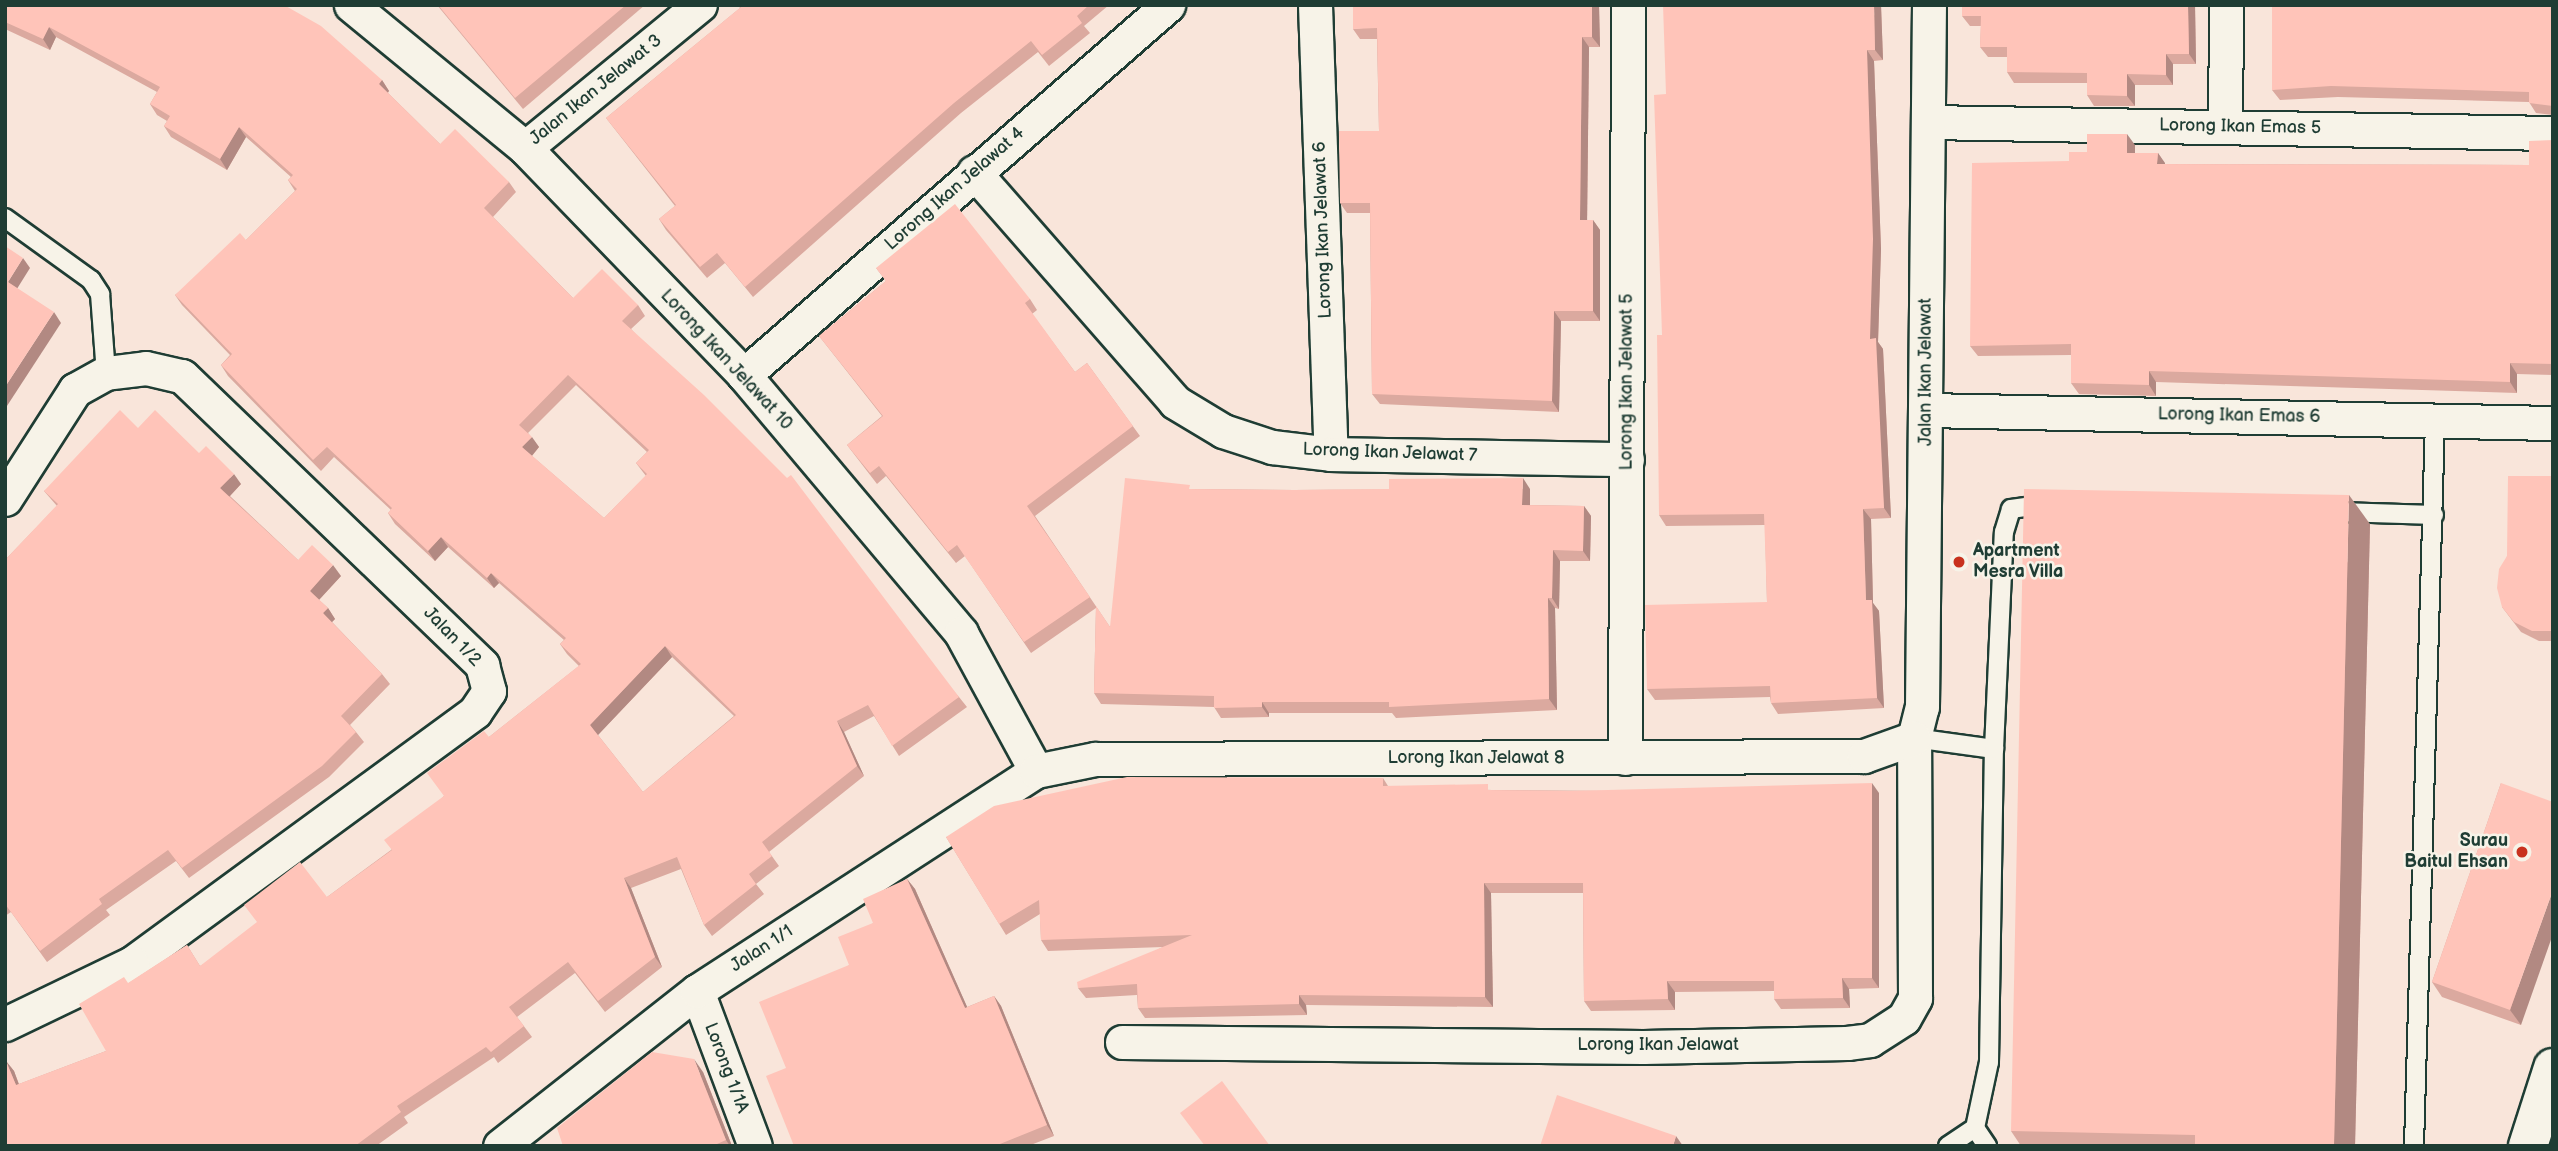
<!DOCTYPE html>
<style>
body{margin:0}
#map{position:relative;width:2558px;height:1151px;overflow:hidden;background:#f9e5da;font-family:"Balsamiq Sans",sans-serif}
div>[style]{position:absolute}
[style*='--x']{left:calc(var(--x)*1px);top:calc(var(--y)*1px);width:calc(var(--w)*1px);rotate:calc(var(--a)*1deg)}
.roads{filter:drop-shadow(2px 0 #1f3d34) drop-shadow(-2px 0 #1f3d34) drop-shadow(0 2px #1f3d34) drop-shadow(0 -2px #1f3d34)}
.lane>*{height:18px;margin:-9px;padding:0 9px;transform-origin:9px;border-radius:9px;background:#f7f3e8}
.street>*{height:33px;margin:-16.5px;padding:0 16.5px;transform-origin:16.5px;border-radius:16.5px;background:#f7f3e8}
.secondary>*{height:38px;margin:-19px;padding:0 19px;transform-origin:19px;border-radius:19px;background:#f7f3e8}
.wall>*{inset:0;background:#dba99f}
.shaded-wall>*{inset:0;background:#b28982}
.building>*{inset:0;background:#ffc4b9}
.dots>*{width:19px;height:19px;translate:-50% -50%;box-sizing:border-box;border:4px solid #f7f3e8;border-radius:50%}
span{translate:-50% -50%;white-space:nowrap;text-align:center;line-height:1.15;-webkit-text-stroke:5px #f7f3e8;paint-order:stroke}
.street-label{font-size:18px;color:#1f3d34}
.poi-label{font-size:18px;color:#1f3d34;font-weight:700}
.left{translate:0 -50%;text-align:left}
.right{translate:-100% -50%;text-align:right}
.frame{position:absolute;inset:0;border:7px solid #1f3d34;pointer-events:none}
</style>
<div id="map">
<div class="roads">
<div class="lane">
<div style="--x:5;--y:218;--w:106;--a:35.8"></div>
<div style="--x:91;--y:280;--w:17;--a:57"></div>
<div style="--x:100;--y:294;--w:79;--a:85.7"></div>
<div style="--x:2340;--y:512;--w:94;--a:1.8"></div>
<div style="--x:1914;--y:738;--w:81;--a:7.8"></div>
<div style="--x:1975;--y:1128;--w:22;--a:56"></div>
<div style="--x:1948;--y:1146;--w:32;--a:-34"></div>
<div style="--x:1975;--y:1128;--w:67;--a:-78"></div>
<div style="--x:1989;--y:1062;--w:313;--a:-89.1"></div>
<div style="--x:1994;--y:749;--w:217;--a:-87.4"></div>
<div style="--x:2004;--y:532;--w:24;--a:-73"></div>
<div style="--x:2011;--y:509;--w:35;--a:-8"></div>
<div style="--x:2414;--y:1146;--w:726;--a:-88.34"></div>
</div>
<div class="street">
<div style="--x:351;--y:5;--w:225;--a:39.4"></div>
<div style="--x:525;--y:148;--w:315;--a:46"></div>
<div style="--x:744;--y:375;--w:337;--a:49.9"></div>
<div style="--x:961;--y:633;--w:157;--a:61.5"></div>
<div style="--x:1315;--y:5;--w:449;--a:88"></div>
<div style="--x:1928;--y:122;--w:625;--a:1.01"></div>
<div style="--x:2225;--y:127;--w:122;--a:-89.5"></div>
<div style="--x:525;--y:148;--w:226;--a:-39.3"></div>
<div style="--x:974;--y:172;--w:305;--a:48.8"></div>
<div style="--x:1175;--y:402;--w:56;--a:31.1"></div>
<div style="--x:1223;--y:431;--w:52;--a:18.1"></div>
<div style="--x:1272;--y:447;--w:59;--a:6.8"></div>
<div style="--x:1331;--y:454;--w:296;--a:1"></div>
<div style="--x:744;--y:375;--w:563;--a:-41.11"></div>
<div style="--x:1926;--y:410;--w:627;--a:1.19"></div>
<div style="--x:5;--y:499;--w:130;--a:-57.3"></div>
<div style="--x:75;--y:390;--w:35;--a:-29"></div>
<div style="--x:106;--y:373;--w:40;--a:-7.1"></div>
<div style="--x:146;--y:368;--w:37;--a:13"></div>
<div style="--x:182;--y:376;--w:417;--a:43.9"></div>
<div style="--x:482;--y:665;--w:27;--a:75"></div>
<div style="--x:489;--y:691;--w:25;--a:124"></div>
<div style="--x:475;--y:712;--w:425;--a:143.8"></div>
<div style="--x:132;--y:963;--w:141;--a:154.3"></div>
<div style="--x:1625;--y:758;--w:753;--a:-89.77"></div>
<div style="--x:697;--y:991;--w:165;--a:69.5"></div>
<div style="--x:1122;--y:1042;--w:521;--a:0.55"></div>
<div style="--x:1643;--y:1047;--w:204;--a:-1.1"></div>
<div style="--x:1847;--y:1043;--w:23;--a:-7"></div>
<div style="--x:1870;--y:1040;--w:40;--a:-32.9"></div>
<div style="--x:1904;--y:1018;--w:23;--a:-61"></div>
<div style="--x:1915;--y:998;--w:260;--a:-90.2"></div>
<div style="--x:1914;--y:738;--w:32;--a:-76"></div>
<div style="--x:1922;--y:707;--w:702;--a:-89.43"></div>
<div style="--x:500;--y:1146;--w:251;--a:-38.2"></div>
<div style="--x:697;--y:991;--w:404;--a:-33"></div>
<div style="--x:1036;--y:771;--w:60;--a:-11.5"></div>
<div style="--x:1095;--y:759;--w:769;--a:-0.22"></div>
<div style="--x:1864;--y:756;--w:53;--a:-19.8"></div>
</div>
<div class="secondary">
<div style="--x:2528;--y:1146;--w:82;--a:-72.2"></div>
</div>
</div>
<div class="wall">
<div style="clip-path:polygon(evenodd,5px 5px,382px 80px,389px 91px,388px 93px,440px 144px,509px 182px,516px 192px,493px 217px,573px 298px,638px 305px,645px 316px,631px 329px,959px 697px,967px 707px,899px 756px,874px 716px,844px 732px,864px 776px,769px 852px,779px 866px,756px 884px,764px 894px,712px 936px,704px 925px,681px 869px,631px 888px,662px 967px,605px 1012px,575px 973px,517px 1017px,532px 1037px,498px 1063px,494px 1057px,404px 1117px,408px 1123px,376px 1146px,5px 1146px,6px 1061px,14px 1071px,19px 1084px,106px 1051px,129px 983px,187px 945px,200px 966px,327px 897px,391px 850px,444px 796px,489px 737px,579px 666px,567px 654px,560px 644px,564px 640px,499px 583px,494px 588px,448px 547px,435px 561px,395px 524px,388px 513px,391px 510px,334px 457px,321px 471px,228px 376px,221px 365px,230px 355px,182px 305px,175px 295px,246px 240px,295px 191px,288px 180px,291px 177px,246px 137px,227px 170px,171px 137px,164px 126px,167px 121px,157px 115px,150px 104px,157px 92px,56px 37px,50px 50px,5px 29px,5px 5px,576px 385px,647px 452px,636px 463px,646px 476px,604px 518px,532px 456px,539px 447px,528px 433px,576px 385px,5px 5px,672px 657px,734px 716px,643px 792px,598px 735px,672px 657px)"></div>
<div style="clip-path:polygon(437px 5px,645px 5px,523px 109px)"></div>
<div style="clip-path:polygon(738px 5px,1109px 5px,1084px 26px,1090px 33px,1049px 66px,1038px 52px,961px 113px,753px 297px,725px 263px,707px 278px,666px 230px,659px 219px,675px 206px,606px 118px,740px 8px)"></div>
<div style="clip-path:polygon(1599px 5px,1600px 47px,1589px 47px,1587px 220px,1593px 220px,1600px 230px,1600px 321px,1561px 321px,1559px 412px,1380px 404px,1372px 394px,1370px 213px,1347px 213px,1340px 203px,1379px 131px,1377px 39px,1360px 39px,1353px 29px)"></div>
<div style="clip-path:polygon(1881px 5px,1883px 60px,1874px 61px,1881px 249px,1878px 342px,1883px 349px,1891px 518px,1871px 519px,1873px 603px,1879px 611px,1884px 708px,1778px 714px,1771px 703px,1770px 697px,1655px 700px,1647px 689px,1767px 602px,1765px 525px,1666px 526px,1659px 515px,1662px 335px)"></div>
<div style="clip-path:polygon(1962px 5px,2195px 5px,2196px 64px,2173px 64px,2173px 85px,2135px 85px,2135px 106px,2094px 106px,2087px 95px,2087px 83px,2014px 83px,2007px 72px,2007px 57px,1988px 57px,1980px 47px,1981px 26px,1970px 26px,1962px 16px)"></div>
<div style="clip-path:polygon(2553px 5px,2553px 115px,2536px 113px,2529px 102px,2338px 97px,2280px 100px,2272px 90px)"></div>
<div style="clip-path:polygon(2553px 140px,2553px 375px,2517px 374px,2517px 393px,2156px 382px,2156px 396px,2079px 394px,2071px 383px,2071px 355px,1978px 356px,1970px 346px,2069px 161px,2087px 152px,2135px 145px,2135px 153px,2158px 153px,2165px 164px,2529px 165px)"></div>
<div style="clip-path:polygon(876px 268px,1030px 299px,1037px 310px,1032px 314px,1075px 372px,1087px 363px,1140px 436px,1035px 516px,1110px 627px,1192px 489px,1294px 490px,1530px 489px,1530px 505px,1584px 506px,1591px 516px,1590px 561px,1560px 561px,1559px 609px,1555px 608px,1557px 710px,1396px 718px,1392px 713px,1269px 713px,1269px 717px,1221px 718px,1214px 707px,1101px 704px,1094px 693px,1096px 608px,1031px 653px,965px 556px,956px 563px,886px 476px,877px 484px,847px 445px,882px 416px,819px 336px,886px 281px)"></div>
<div style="clip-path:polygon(138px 428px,241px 484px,230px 496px,298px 560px,341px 576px,319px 600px,328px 608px,335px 619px,332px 622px,382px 674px,390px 684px,350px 725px,356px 732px,364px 742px,329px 777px,189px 878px,176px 861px,106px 910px,110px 915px,47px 962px,11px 912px,5px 916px,5px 560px,57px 506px,44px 491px)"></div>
<div style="clip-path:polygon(2553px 476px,2553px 641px,2539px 641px,2521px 632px,2502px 607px,2507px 556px)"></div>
<div style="clip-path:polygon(2370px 524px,2355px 1146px,2021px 1146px,2011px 1131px)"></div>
<div style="clip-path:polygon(1383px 778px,1388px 786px,1492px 790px,1879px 793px,1879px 988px,1849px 989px,1850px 1008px,1781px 1009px,1774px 999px,1774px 991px,1675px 992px,1675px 1010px,1591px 1011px,1584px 1001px,1583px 893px,1491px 893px,1493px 1007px,1306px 1005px,1307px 1015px,1145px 1018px,1138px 1008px,1137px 995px,1086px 998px,1078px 988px,1163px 947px,1048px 951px,1041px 940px,1040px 914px,1006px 935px,946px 837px)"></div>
<div style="clip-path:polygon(2501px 783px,2521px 1025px,2442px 997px,2432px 982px)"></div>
<div style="clip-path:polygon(907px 879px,915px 889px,967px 1007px,994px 996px,1001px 1006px,1054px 1136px,1028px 1146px,794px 1146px,786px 1068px,849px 965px,873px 923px)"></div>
<div style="clip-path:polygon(703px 1072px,732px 1146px,563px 1146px)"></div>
</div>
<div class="shaded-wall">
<div style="clip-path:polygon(1592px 5px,1599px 5px,1600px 47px,1592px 37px)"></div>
<div style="clip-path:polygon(1874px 5px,1881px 5px,1883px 60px,1875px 50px)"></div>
<div style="clip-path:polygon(2188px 5px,2195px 5px,2196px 64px,2189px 54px)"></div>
<div style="clip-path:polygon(49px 27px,56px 37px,50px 50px,43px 39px)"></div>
<div style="clip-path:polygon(1582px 37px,1589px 47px,1587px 230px,1580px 220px)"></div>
<div style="clip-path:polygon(1867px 50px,1874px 61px,1881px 249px,1878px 342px,1883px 349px,1891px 518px,1884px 508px,1870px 339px)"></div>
<div style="clip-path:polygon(2166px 54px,2173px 64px,2173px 85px,2166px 75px)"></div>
<div style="clip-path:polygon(2127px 74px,2135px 85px,2135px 106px,2127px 96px)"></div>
<div style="clip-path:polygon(382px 80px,389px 91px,386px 94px,379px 84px)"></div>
<div style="clip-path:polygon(239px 127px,246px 137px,227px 170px,220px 159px)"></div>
<div style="clip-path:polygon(2127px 134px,2135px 145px,2135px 163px,2127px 153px)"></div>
<div style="clip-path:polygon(2158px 153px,2165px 163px,2165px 175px,2157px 164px)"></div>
<div style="clip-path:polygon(1593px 220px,1600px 230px,1600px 321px,1593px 311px)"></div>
<div style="clip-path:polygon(23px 258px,30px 268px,15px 292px,8px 282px)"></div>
<div style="clip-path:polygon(1554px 311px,1561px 321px,1559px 412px,1552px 401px)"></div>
<div style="clip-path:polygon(54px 312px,61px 323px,5px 409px,5px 387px)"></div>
<div style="clip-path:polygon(2510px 363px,2517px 374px,2517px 393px,2510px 382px)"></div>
<div style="clip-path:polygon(2149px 371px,2156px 382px,2156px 396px,2149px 385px)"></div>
<div style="clip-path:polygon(532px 437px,539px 447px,530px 458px,522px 447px)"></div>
<div style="clip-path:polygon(234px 474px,241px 484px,228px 498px,220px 488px)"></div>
<div style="clip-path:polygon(1523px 478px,1530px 489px,1530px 516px,1522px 505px)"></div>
<div style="clip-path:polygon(2349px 495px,2370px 524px,2355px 1146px,2334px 1146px)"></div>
<div style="clip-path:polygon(1584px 506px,1591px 516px,1590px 561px,1583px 551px)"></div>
<div style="clip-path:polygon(1863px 509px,1871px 519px,1873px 603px,1879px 611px,1884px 708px,1877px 698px,1866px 600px)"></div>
<div style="clip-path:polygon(441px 537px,448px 547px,435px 561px,428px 551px)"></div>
<div style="clip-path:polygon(1553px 550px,1560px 561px,1559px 609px,1552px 598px)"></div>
<div style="clip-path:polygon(333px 565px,341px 576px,317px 602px,310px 591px)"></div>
<div style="clip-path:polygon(491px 573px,499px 583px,494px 588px,487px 578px)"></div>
<div style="clip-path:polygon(1548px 598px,1555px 608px,1557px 710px,1549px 699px)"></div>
<div style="clip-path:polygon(328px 608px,335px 619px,330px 624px,323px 613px)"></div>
<div style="clip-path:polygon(665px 646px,672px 657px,597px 736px,590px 725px)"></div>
<div style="clip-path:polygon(1262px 702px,1269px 713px,1269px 717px,1262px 707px)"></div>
<div style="clip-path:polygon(837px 721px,844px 732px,864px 776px,857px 766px)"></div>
<div style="clip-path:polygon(1872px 783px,1879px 793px,1879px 988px,1872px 978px)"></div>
<div style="clip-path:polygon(624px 878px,631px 888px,662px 967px,655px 957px)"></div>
<div style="clip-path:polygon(907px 879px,915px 889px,972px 1018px,965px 1008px)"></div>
<div style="clip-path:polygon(1484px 883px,1491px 893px,1493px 1007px,1485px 997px)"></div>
<div style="clip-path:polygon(2553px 890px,2553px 934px,2521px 1025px,2510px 1010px)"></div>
<div style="clip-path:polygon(1842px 978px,1849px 989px,1850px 1008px,1843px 998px)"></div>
<div style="clip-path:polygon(1667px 981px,1675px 992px,1675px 1010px,1668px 999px)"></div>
<div style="clip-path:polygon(1299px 995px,1306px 1005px,1307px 1015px,1299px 1004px)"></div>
<div style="clip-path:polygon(994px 996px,1001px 1006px,1054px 1136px,1047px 1125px)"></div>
<div style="clip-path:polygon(694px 1059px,703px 1072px,732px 1146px,730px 1146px,726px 1140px)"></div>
<div style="clip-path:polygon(6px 1061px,14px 1071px,23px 1096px,16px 1085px)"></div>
<div style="clip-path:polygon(1676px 1136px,1683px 1146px,1673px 1146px)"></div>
</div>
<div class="building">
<div style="clip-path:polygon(evenodd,5px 5px,284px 5px,321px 26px,382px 80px,379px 84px,440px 144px,455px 129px,509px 182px,484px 208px,573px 298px,602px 269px,638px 305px,622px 321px,704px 395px,787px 478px,791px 475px,959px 697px,892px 746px,868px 705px,837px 721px,857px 766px,762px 842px,772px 856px,749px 874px,756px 884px,704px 925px,677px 857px,624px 878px,655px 957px,598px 1001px,568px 962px,509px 1007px,524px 1026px,491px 1052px,486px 1047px,397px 1106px,401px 1112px,355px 1146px,5px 1146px,5px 1061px,6px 1061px,16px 1085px,106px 1051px,79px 1004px,124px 977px,128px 983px,187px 945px,200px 966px,257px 922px,244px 905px,300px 862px,327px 897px,392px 850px,384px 840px,444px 796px,427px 773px,484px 731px,489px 737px,581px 664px,560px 644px,566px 638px,491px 573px,487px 578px,441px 537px,428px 551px,388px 513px,392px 508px,327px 447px,313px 460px,221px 365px,232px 354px,175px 295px,240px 233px,246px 240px,297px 189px,288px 180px,293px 175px,239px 127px,220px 159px,164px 126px,170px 116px,150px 104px,160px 87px,49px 27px,43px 39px,5px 22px,5px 5px,568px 375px,649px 450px,636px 463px,647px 474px,604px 518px,522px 447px,532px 437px,519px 425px,568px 375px,5px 5px,665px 646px,736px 715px,643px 792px,590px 725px,665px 646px)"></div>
<div style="clip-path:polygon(438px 5px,626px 5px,515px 98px)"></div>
<div style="clip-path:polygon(739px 5px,1089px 5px,1077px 16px,1082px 23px,1042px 55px,1031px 41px,954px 103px,745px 287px,717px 253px,700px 267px,659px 219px,676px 205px,606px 118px,741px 7px)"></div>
<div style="clip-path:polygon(1353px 5px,1592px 5px,1592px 37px,1582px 37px,1580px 220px,1593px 220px,1593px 311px,1554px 311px,1552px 401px,1372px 394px,1370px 203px,1340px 203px,1339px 131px,1379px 131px,1377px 28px,1353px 29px)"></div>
<div style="clip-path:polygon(1663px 5px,1874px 5px,1875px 50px,1867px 50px,1873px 239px,1870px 339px,1876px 338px,1884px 508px,1863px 509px,1866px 600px,1872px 600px,1877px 698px,1771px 703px,1770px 686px,1647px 689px,1645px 605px,1767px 602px,1764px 514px,1659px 515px,1657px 335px,1662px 335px,1654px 95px,1666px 94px)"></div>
<div style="clip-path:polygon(1962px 5px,2188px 5px,2189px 54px,2166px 54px,2166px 75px,2127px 74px,2127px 96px,2087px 95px,2087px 73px,2007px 72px,2007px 47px,1980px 47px,1981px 16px,1962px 16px)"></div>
<div style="clip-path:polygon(2272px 5px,2553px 5px,2553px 106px,2529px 103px,2529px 92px,2331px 86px,2272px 90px)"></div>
<div style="clip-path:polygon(2087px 134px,2127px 134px,2127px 153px,2158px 153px,2157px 164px,2529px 165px,2529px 141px,2553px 140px,2553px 364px,2510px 363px,2510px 382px,2149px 371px,2149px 385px,2071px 383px,2071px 344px,1970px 346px,1972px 163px,2069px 161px,2069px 152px,2087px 152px)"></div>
<div style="clip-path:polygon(955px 204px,1030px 299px,1025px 303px,1075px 372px,1087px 363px,1133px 426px,1027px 506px,1090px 597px,1024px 642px,957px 545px,948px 552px,879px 466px,870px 473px,847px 445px,883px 416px,819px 336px,886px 281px,876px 268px)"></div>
<div style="clip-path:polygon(5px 246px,23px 258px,8px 282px,54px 312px,5px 387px)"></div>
<div style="clip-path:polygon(120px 410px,138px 428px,155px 410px,199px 453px,206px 446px,234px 474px,220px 488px,298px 560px,312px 545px,333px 565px,310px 591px,328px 608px,323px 613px,382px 674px,341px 716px,356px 732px,322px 766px,182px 868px,168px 850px,99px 899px,102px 904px,40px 951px,5px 904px,5px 560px,58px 504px,44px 491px)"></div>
<div style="clip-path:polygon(2508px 476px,2553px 476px,2553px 631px,2532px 631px,2514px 622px,2502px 607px,2497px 588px,2499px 569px,2507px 556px)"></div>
<div style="clip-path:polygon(1125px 478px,1190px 485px,1189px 489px,1294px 490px,1389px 489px,1389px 479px,1523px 478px,1522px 505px,1584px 506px,1583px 551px,1553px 550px,1552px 598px,1548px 598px,1549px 699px,1389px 707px,1389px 702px,1262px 702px,1262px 707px,1214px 708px,1214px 696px,1094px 693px,1096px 606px,1110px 627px)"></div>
<div style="clip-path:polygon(2024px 489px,2349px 495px,2334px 1146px,2195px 1146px,2195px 1135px,2011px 1131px)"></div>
<div style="clip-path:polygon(1127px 777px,1383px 778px,1383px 786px,1488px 784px,1488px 790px,1570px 791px,1872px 783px,1872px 978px,1842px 978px,1843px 998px,1774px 999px,1774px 981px,1667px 981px,1668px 999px,1584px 1001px,1583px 883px,1484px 883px,1485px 997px,1299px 995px,1299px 1004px,1138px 1008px,1137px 984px,1078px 988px,1077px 982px,1192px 935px,1041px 940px,1039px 900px,999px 924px,946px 837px,994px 806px)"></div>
<div style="clip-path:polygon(2501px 783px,2553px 802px,2553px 890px,2510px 1010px,2432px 982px)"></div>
<div style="clip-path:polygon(907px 879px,965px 1008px,994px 996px,1047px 1125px,995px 1146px,794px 1146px,766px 1076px,786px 1068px,759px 1002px,849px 965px,838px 937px,873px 923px,863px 899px)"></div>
<div style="clip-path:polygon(652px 1052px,694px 1059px,726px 1140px,717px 1144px,718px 1146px,563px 1146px,557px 1128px)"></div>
<div style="clip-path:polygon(1222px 1081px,1270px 1146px,1205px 1146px,1180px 1113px)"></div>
<div style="clip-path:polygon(1557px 1095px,1676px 1136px,1673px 1146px,1540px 1146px)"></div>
</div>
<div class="dots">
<div style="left:1959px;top:562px;background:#c8321e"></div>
<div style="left:2522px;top:852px;background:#c8321e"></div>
</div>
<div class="street-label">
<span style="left:596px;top:90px;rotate:-39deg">Jalan Ikan Jelawat 3</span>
<span style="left:2240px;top:127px;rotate:1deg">Lorong Ikan Emas 5</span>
<span style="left:955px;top:189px;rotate:-41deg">Lorong Ikan Jelawat 4</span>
<span style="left:1323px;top:230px;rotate:-92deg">Lorong Ikan Jelawat 6</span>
<span style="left:726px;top:360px;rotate:47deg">Lorong Ikan Jelawat 10</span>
<span style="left:1926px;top:372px;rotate:-90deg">Jalan Ikan Jelawat</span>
<span style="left:1627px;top:382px;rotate:-90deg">Lorong Ikan Jelawat 5</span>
<span style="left:2239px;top:416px;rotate:1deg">Lorong Ikan Emas 6</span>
<span style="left:1390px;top:453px;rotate:2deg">Lorong Ikan Jelawat 7</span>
<span style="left:452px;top:637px;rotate:46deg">Jalan 1/2</span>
<span style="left:1476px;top:758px">Lorong Ikan Jelawat 8</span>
<span style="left:762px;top:949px;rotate:-33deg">Jalan 1/1</span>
<span style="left:1658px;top:1045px">Lorong Ikan Jelawat</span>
<span style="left:726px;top:1068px;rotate:69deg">Lorong 1/1A</span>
</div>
<div class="poi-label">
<span class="left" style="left:1973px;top:562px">Apartment<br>Mesra Villa</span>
<span class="right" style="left:2508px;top:852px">Surau<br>Baitul Ehsan</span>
</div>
<div class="frame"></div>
</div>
